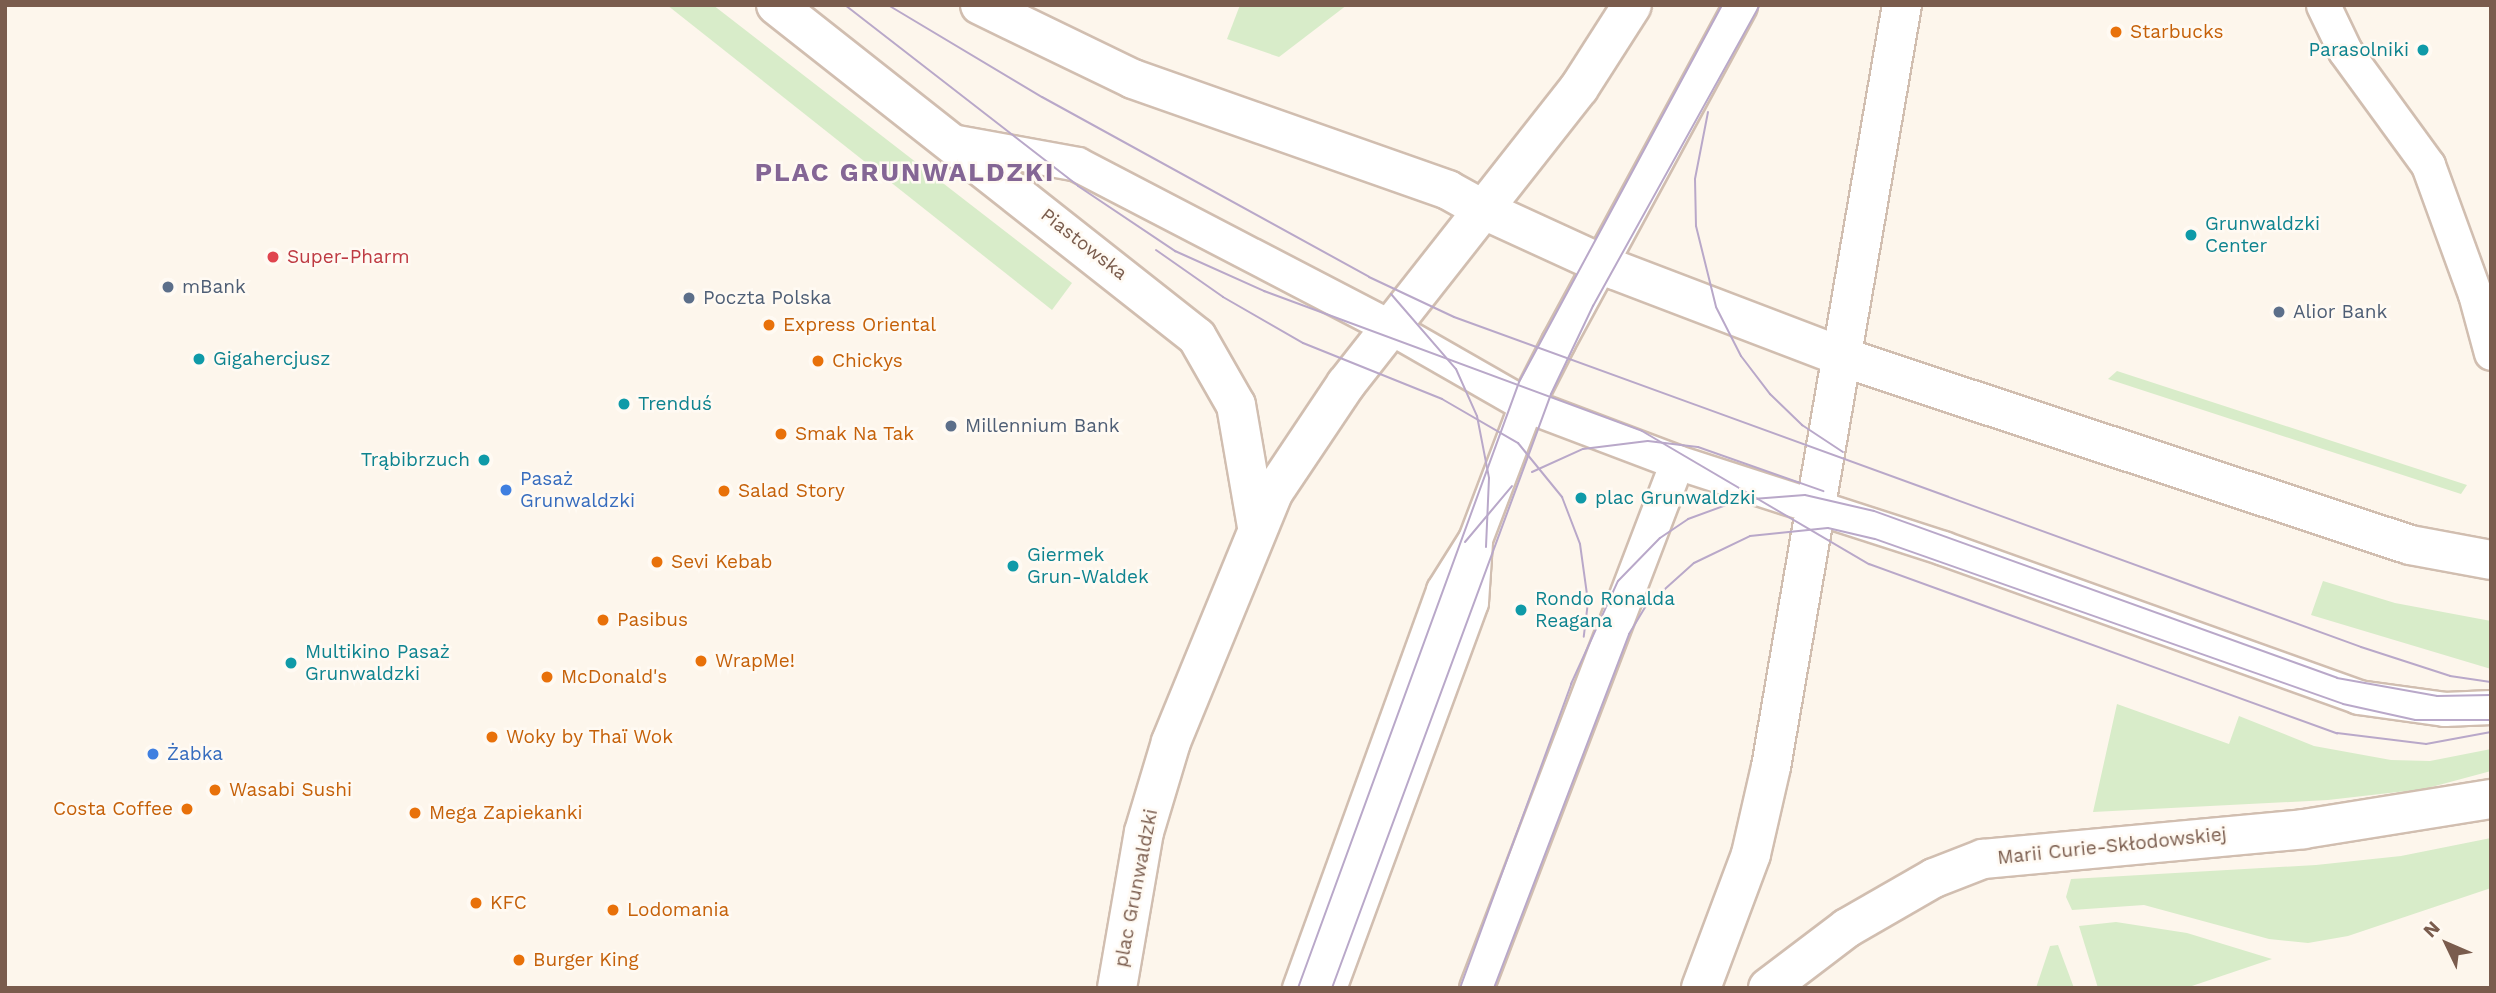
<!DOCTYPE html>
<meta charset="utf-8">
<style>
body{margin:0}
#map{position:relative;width:2496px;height:993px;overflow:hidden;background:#fdf6ec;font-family:"Work Sans",sans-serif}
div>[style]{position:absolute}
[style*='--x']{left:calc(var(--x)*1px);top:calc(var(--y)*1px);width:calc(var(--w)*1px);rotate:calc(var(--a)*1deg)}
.green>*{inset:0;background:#d8ecc9}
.roads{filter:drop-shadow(2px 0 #d1beb0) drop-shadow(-2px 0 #d1beb0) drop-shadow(0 2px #d1beb0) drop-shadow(0 -2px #d1beb0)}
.service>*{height:33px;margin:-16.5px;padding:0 16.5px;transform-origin:16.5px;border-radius:16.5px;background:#fff}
.tertiary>*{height:38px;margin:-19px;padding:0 19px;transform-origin:19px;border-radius:19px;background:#fff}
.secondary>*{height:38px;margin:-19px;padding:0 19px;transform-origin:19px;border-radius:19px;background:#fff}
.tram>*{height:2px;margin:-1px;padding:0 1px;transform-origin:1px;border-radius:1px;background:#b9a8c9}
.dots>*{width:19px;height:19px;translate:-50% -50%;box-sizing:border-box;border:4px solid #fffaf3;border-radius:50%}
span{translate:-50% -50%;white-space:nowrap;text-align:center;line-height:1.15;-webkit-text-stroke:5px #fffaf3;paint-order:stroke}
.food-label{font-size:19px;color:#c56008}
.left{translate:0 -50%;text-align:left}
.right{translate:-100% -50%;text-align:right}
.culture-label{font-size:19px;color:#0d838f}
.street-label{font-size:19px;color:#7a5c4d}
.health-label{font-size:19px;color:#be3a42}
.service-label{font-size:19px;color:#4e5e75}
.shop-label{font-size:19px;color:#366cbe}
.district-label{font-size:26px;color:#846695;font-weight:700;letter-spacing:2px}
.frame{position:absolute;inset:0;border:7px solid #7a5c4d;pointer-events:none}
.north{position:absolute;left:2412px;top:909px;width:70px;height:70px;-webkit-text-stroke:5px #fffaf3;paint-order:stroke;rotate:314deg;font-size:19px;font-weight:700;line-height:28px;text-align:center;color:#7a5c4d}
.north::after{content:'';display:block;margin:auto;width:24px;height:32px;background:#7a5c4d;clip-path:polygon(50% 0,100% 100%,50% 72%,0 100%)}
</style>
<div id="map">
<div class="green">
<div style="clip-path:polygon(667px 5px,713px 5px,1072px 283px,1052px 310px)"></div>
<div style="clip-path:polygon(1240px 5px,1347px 5px,1279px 57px,1227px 39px)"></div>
<div style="clip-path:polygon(2117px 371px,2467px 485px,2461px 494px,2108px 379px)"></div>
<div style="clip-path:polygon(2323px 581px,2395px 603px,2491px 621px,2491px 669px,2311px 615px)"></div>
<div style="clip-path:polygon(2117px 704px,2229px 744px,2239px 716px,2314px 746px,2391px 760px,2430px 761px,2491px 749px,2491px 771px,2424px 789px,2328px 800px,2093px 812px)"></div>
<div style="clip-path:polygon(2491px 838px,2491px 888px,2348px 936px,2308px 943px,2269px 939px,2144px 905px,2072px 910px,2066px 897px,2071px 879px,2316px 865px,2401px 856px)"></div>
<div style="clip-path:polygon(2116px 922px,2187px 933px,2272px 959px,2186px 988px,2098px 988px,2079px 926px)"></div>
<div style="clip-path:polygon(2058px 945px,2074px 988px,2036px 988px,2050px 946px)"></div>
</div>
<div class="roads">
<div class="service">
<div style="--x:2323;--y:5;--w:51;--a:64.4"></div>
<div style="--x:2345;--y:51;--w:141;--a:53.9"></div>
<div style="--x:2428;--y:165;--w:137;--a:70"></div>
<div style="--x:2475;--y:294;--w:61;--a:74.8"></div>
<div style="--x:951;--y:141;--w:128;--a:10.3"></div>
<div style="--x:1077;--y:164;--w:353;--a:27.5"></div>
<div style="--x:1390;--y:327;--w:157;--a:29.8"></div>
<div style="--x:1526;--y:405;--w:161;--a:20.7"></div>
<div style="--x:1677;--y:462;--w:280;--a:17.9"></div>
<div style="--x:1943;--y:548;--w:441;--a:19.7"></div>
<div style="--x:2358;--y:697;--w:87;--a:7.9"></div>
<div style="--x:2444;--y:709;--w:47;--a:-2.4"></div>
<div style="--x:1299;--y:988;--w:423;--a:-70.1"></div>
<div style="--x:1443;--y:590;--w:60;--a:-57.9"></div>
<div style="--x:1475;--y:539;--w:143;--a:-69.2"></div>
<div style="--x:1526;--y:405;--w:71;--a:-63.1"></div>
<div style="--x:1558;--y:342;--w:383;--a:-61.6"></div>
<div style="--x:1329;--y:988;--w:411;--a:-69.8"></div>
<div style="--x:1471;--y:602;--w:61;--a:-86.2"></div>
<div style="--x:1476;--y:988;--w:563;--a:-69.09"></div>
</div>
<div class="tertiary">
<div style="--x:776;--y:5;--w:536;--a:38.26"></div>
<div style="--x:1197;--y:337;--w:78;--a:60.2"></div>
<div style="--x:1236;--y:405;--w:123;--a:80.2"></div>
<div style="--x:980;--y:5;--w:170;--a:25.8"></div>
<div style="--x:1133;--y:79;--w:334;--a:19.4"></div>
<div style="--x:1448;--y:190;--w:41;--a:29.1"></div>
</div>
<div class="secondary">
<div style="--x:1484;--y:210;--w:144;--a:24.6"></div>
<div style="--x:1615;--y:270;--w:246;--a:20.9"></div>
<div style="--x:1845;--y:358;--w:595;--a:18.31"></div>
<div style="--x:2410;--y:545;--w:82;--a:10.5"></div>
<div style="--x:1117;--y:988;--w:158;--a:-80.2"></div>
<div style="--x:1144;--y:832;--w:94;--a:-73.3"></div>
<div style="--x:1171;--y:742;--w:269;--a:-67.7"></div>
<div style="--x:1273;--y:493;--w:131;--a:-56.2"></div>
<div style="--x:1346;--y:384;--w:377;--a:-51.8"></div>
<div style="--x:1579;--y:88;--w:98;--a:-57.4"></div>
<div style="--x:1701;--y:988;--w:143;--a:-69.5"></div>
<div style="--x:1751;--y:854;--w:89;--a:-77.1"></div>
<div style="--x:1771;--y:767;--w:773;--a:-80.25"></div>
<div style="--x:1768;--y:988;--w:99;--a:-37.2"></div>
<div style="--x:1847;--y:928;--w:100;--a:-29.9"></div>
<div style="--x:1934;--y:878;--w:53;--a:-21.2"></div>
<div style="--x:1983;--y:859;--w:322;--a:-5.3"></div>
<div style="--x:2304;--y:829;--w:189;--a:-9.1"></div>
</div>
</div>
<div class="tram">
<div style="--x:845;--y:5;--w:295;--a:37.8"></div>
<div style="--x:1078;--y:186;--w:117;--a:33.8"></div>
<div style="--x:1175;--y:251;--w:98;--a:24.2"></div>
<div style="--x:1264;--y:291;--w:403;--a:20.3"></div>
<div style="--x:1642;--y:431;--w:263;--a:30.4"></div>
<div style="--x:1869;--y:564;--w:498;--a:19.9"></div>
<div style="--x:2337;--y:733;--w:90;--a:7"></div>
<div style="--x:2426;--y:744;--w:66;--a:-10.5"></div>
<div style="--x:888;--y:5;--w:179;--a:30.9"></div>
<div style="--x:1042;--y:97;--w:373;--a:28.8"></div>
<div style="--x:1369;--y:277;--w:94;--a:25.2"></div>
<div style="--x:1454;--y:317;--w:965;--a:19.99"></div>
<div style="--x:2361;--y:647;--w:94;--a:18"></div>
<div style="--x:2450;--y:676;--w:41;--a:8.3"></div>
<div style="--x:1708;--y:112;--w:68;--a:101"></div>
<div style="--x:1695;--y:179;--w:47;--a:88.8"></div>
<div style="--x:1696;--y:226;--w:83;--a:76.1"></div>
<div style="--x:1716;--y:307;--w:55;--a:63"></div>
<div style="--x:1741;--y:356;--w:48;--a:52.7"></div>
<div style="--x:1770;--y:394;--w:45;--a:44.1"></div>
<div style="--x:1802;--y:425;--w:49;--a:33.4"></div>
<div style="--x:1156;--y:250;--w:82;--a:35"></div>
<div style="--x:1223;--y:297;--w:92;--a:29.9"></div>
<div style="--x:1303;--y:343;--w:150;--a:21.9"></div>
<div style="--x:1442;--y:399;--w:88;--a:30.1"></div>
<div style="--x:1518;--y:443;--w:70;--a:50.8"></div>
<div style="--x:1562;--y:497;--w:50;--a:69"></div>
<div style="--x:1580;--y:544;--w:59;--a:82.1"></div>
<div style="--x:1588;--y:602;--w:35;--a:97"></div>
<div style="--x:1391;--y:294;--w:99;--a:49.1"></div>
<div style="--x:1456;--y:369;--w:51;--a:65.9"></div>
<div style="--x:1477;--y:416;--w:63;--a:79"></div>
<div style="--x:1489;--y:478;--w:69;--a:92.5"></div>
<div style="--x:1532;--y:472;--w:56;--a:-24.3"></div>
<div style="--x:1583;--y:449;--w:65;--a:-7"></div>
<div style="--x:1648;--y:441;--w:50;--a:6.8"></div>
<div style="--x:1698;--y:447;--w:133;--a:19.4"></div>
<div style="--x:1465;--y:542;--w:73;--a:-50"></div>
<div style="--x:1298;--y:988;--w:645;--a:-69.96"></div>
<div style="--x:1519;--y:382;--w:428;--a:-61.7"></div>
<div style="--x:1332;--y:988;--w:633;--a:-69.76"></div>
<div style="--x:1551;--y:394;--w:98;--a:-64.5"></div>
<div style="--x:1593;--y:306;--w:344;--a:-61"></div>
<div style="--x:1460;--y:988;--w:324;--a:-69.9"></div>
<div style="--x:1571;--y:684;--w:113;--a:-65.5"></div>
<div style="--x:1618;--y:581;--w:60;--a:-45.7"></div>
<div style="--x:1660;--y:538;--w:34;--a:-34"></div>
<div style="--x:1688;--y:519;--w:55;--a:-20.1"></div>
<div style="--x:1740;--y:500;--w:65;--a:-4.4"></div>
<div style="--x:1805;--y:495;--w:71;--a:13.1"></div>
<div style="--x:1874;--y:511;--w:492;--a:19.8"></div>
<div style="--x:2337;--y:678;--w:102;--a:10.2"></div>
<div style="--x:2437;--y:696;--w:54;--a:-1.1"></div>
<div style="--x:1494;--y:988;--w:379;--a:-69.1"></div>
<div style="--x:1629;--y:634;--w:33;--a:-59"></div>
<div style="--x:1646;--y:606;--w:64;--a:-41.9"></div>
<div style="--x:1694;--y:563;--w:62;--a:-25.7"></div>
<div style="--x:1750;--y:536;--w:78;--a:-5.9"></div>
<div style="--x:1828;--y:528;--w:48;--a:13.2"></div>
<div style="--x:1875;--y:539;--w:496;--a:19.4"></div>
<div style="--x:2343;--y:704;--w:74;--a:12.5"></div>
<div style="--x:2415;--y:720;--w:76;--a:0"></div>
</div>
<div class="dots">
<div style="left:2116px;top:32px;background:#e8710a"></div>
<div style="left:2423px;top:50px;background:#0f9aa8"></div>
<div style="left:2191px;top:235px;background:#0f9aa8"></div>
<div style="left:273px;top:257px;background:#e0444e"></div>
<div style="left:168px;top:287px;background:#5c6f8a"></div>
<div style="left:689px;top:298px;background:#5c6f8a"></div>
<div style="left:2279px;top:312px;background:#5c6f8a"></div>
<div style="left:769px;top:325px;background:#e8710a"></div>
<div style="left:199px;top:359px;background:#0f9aa8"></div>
<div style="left:818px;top:361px;background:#e8710a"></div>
<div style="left:624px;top:404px;background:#0f9aa8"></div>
<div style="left:951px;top:426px;background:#5c6f8a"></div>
<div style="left:781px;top:434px;background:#e8710a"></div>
<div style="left:484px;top:460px;background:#0f9aa8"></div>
<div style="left:506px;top:490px;background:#3f7fe0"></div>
<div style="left:724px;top:491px;background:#e8710a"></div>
<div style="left:1581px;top:498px;background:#0f9aa8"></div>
<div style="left:657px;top:562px;background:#e8710a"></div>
<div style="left:1013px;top:566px;background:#0f9aa8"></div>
<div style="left:1521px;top:610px;background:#0f9aa8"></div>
<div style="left:603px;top:620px;background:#e8710a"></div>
<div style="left:701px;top:661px;background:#e8710a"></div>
<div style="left:291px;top:663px;background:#0f9aa8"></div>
<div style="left:547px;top:677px;background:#e8710a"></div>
<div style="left:492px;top:737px;background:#e8710a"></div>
<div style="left:153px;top:754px;background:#3f7fe0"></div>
<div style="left:215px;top:790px;background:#e8710a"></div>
<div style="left:187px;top:809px;background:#e8710a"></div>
<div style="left:415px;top:813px;background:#e8710a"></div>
<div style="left:476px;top:903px;background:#e8710a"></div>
<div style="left:613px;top:910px;background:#e8710a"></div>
<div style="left:519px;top:960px;background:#e8710a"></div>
</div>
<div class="food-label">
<span class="left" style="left:2130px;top:32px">Starbucks</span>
<span class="left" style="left:783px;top:325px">Express Oriental</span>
<span class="left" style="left:832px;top:361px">Chickys</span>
<span class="left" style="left:795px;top:434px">Smak Na Tak</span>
<span class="left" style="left:738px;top:491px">Salad Story</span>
<span class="left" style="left:671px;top:562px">Sevi Kebab</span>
<span class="left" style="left:617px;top:620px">Pasibus</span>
<span class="left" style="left:715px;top:661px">WrapMe!</span>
<span class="left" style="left:561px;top:677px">McDonald's</span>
<span class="left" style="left:506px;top:737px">Woky by Thaï Wok</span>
<span class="left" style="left:229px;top:790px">Wasabi Sushi</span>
<span class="right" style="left:173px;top:809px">Costa Coffee</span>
<span class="left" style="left:429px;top:813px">Mega Zapiekanki</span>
<span class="left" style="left:490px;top:903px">KFC</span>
<span class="left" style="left:627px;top:910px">Lodomania</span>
<span class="left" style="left:533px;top:960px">Burger King</span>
</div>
<div class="culture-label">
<span class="right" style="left:2409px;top:50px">Parasolniki</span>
<span class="left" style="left:2205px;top:235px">Grunwaldzki<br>Center</span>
<span class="left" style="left:213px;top:359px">Gigahercjusz</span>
<span class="left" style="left:638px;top:404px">Trenduś</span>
<span class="right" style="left:470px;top:460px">Trąbibrzuch</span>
<span class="left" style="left:1595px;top:498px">plac Grunwaldzki</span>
<span class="left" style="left:1027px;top:566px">Giermek<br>Grun-Waldek</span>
<span class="left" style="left:1535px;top:610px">Rondo Ronalda<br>Reagana</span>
<span class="left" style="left:305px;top:663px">Multikino Pasaż<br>Grunwaldzki</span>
</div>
<div class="street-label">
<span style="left:1084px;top:244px;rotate:38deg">Piastowska</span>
<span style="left:2112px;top:846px;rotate:-6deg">Marii Curie-Skłodowskiej</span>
<span style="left:1136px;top:888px;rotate:-79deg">plac Grunwaldzki</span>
</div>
<div class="health-label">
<span class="left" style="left:287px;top:257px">Super-Pharm</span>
</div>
<div class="service-label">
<span class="left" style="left:182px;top:287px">mBank</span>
<span class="left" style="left:703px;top:298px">Poczta Polska</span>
<span class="left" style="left:2293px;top:312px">Alior Bank</span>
<span class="left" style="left:965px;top:426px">Millennium Bank</span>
</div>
<div class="shop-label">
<span class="left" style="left:520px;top:490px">Pasaż<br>Grunwaldzki</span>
<span class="left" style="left:167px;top:754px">Żabka</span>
</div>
<div class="district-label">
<span style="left:905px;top:173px">PLAC GRUNWALDZKI</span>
</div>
<div class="frame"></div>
<div class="north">N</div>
</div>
